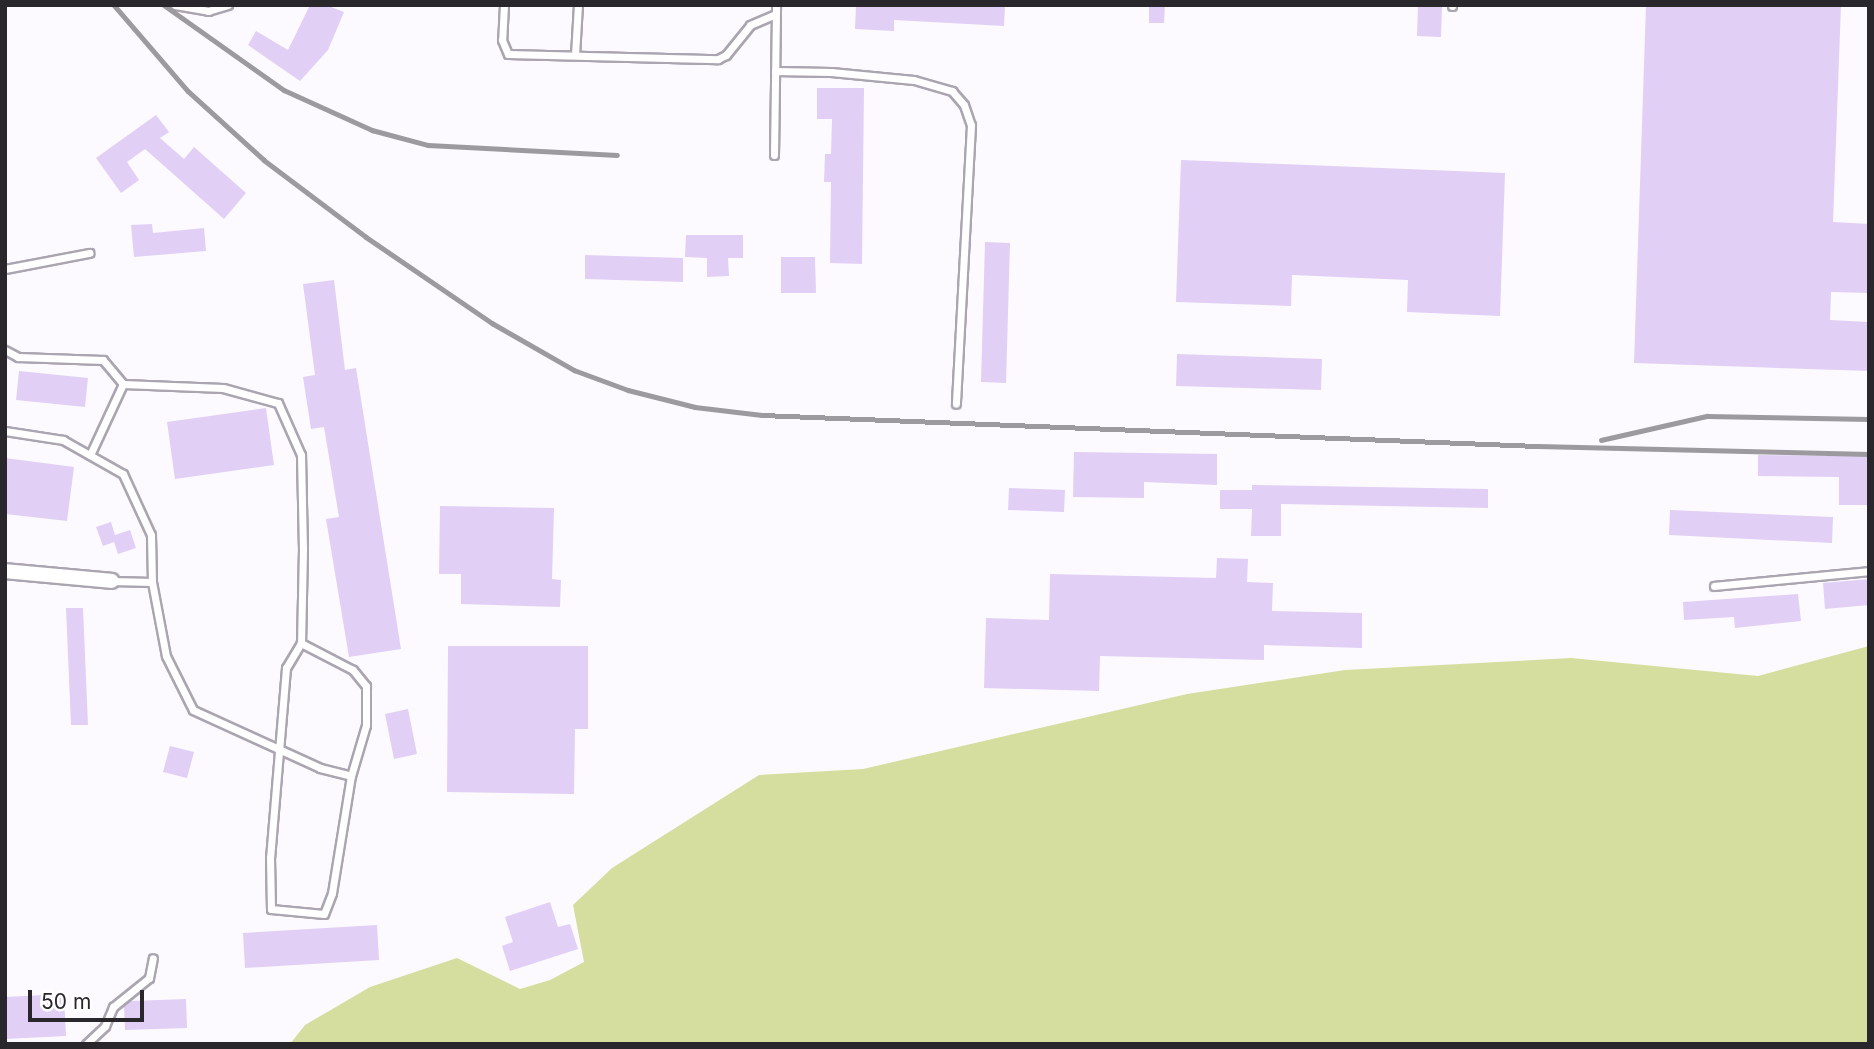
<!DOCTYPE html>
<style>
body{margin:0}
#map{position:relative;width:1874px;height:1049px;overflow:hidden;background:#fcfaff;font-family:Inter,sans-serif}
div>[style]{position:absolute}
[style*='--x']{left:calc(var(--x)*1px);top:calc(var(--y)*1px);width:calc(var(--w)*1px);rotate:calc(var(--a)*1deg)}
.green>*{inset:0;background:#d6de9f}
.building>*{inset:0;background:#e1cff6}
.roads{filter:drop-shadow(2px 0 #aaa5b0) drop-shadow(-2px 0 #aaa5b0) drop-shadow(0 2px #aaa5b0) drop-shadow(0 -2px #aaa5b0)}
.service>*{height:7px;margin:-3.5px;padding:0 3.5px;transform-origin:3.5px;border-radius:3.5px;background:#fff}
.minor>*{height:14px;margin:-7px;padding:0 7px;transform-origin:7px;border-radius:7px;background:#fff}
.rail>*{height:4.5px;margin:-2.25px;padding:0 2.25px;transform-origin:2.25px;border-radius:2.25px;background:#9c9a9f}
span{translate:-50% -50%;white-space:nowrap;text-align:center;line-height:1.15;-webkit-text-stroke:5px #fff;paint-order:stroke}
.frame{position:absolute;inset:0;border:7px solid #29272b;pointer-events:none}
.scale{position:absolute;left:28px;top:990px;width:116px;height:32px;box-sizing:border-box;border:4px solid #29272b;border-top:0;padding-left:9px;font-size:21px;line-height:24px;white-space:nowrap;color:#29272b;-webkit-text-stroke:5px #fff;paint-order:stroke}
</style>
<div id="map">
<div class="green">
<div style="clip-path:polygon(1869px 646px,1869px 1044px,290px 1044px,305px 1025px,370px 987px,457px 958px,520px 989px,550px 980px,584px 962px,573px 905px,612px 868px,759px 775px,863px 769px,1187px 694px,1345px 670px,1571px 658px,1758px 676px)"></div>
</div>
<div class="building">
<div style="clip-path:polygon(310px 5px,326px 5px,344px 12px,328px 50px,300px 81px,248px 45px,256px 31px,288px 50px)"></div>
<div style="clip-path:polygon(856px 5px,1005px 5px,1004px 26px,894px 20px,894px 31px,855px 29px)"></div>
<div style="clip-path:polygon(1149px 5px,1165px 5px,1164px 23px,1149px 23px)"></div>
<div style="clip-path:polygon(1418px 5px,1442px 5px,1441px 37px,1417px 36px)"></div>
<div style="clip-path:polygon(1646px 5px,1841px 5px,1833px 222px,1869px 224px,1869px 293px,1831px 292px,1830px 320px,1869px 322px,1869px 371px,1634px 363px)"></div>
<div style="clip-path:polygon(817px 88px,864px 88px,862px 264px,830px 263px,831px 182px,824px 182px,825px 154px,831px 154px,832px 119px,817px 119px)"></div>
<div style="clip-path:polygon(156px 115px,169px 132px,160px 138px,184px 159px,194px 147px,246px 193px,224px 219px,145px 149px,127px 162px,139px 180px,121px 193px,96px 158px)"></div>
<div style="clip-path:polygon(1181px 160px,1505px 173px,1500px 316px,1407px 312px,1408px 280px,1292px 275px,1291px 306px,1176px 302px)"></div>
<div style="clip-path:polygon(152px 224px,153px 233px,204px 228px,206px 251px,134px 257px,131px 225px)"></div>
<div style="clip-path:polygon(686px 235px,743px 235px,743px 258px,728px 258px,729px 276px,707px 277px,707px 258px,685px 257px)"></div>
<div style="clip-path:polygon(985px 242px,1010px 243px,1006px 383px,981px 382px)"></div>
<div style="clip-path:polygon(585px 255px,683px 258px,683px 282px,585px 279px)"></div>
<div style="clip-path:polygon(781px 257px,815px 257px,816px 293px,781px 293px)"></div>
<div style="clip-path:polygon(334px 280px,345px 370px,356px 368px,401px 649px,349px 657px,326px 519px,339px 517px,324px 427px,311px 429px,303px 377px,315px 375px,303px 284px)"></div>
<div style="clip-path:polygon(1177px 354px,1322px 359px,1321px 390px,1176px 386px)"></div>
<div style="clip-path:polygon(19px 371px,88px 378px,85px 407px,16px 400px)"></div>
<div style="clip-path:polygon(266px 408px,274px 465px,175px 479px,167px 422px)"></div>
<div style="clip-path:polygon(1074px 452px,1217px 454px,1217px 485px,1144px 482px,1144px 498px,1073px 497px)"></div>
<div style="clip-path:polygon(1758px 455px,1869px 456px,1869px 505px,1839px 505px,1839px 477px,1758px 476px)"></div>
<div style="clip-path:polygon(5px 458px,74px 467px,67px 521px,5px 514px)"></div>
<div style="clip-path:polygon(1252px 485px,1488px 489px,1488px 508px,1281px 504px,1281px 536px,1251px 536px,1252px 509px,1220px 509px,1220px 490px,1252px 490px)"></div>
<div style="clip-path:polygon(1009px 488px,1065px 490px,1064px 512px,1008px 510px)"></div>
<div style="clip-path:polygon(440px 506px,554px 508px,552px 579px,561px 580px,560px 607px,461px 604px,461px 574px,439px 574px)"></div>
<div style="clip-path:polygon(1670px 510px,1833px 517px,1832px 543px,1669px 535px)"></div>
<div style="clip-path:polygon(111px 522px,115px 535px,130px 530px,136px 548px,118px 554px,114px 542px,103px 546px,96px 527px)"></div>
<div style="clip-path:polygon(1217px 558px,1248px 559px,1247px 582px,1273px 583px,1272px 611px,1362px 613px,1362px 648px,1264px 645px,1264px 660px,1100px 656px,1099px 691px,984px 688px,986px 618px,1049px 620px,1050px 574px,1216px 578px)"></div>
<div style="clip-path:polygon(1869px 579px,1869px 605px,1825px 609px,1823px 583px)"></div>
<div style="clip-path:polygon(1798px 594px,1801px 621px,1735px 628px,1734px 617px,1684px 620px,1683px 602px)"></div>
<div style="clip-path:polygon(66px 608px,83px 608px,88px 725px,71px 725px)"></div>
<div style="clip-path:polygon(448px 646px,588px 646px,588px 729px,575px 729px,574px 794px,447px 792px)"></div>
<div style="clip-path:polygon(408px 709px,417px 754px,394px 759px,385px 714px)"></div>
<div style="clip-path:polygon(170px 746px,194px 752px,187px 778px,163px 772px)"></div>
<div style="clip-path:polygon(550px 902px,558px 927px,570px 924px,578px 949px,510px 971px,502px 946px,513px 942px,505px 917px)"></div>
<div style="clip-path:polygon(377px 925px,379px 960px,245px 968px,243px 933px)"></div>
<div style="clip-path:polygon(64px 994px,66px 1036px,5px 1039px,5px 997px)"></div>
<div style="clip-path:polygon(186px 999px,187px 1028px,125px 1030px,124px 1006px,131px 1001px)"></div>
</div>
<div class="roads">
<div class="service">
<div style="--x:175;--y:5;--w:34;--a:10"></div>
<div style="--x:208;--y:11;--w:21;--a:-17"></div>
<div style="--x:504;--y:5;--w:35;--a:93"></div>
<div style="--x:502;--y:40;--w:15;--a:67"></div>
<div style="--x:508;--y:54;--w:210;--a:1.4"></div>
<div style="--x:718;--y:59;--w:9;--a:-27"></div>
<div style="--x:726;--y:55;--w:38;--a:-51"></div>
<div style="--x:750;--y:25;--w:28;--a:-23"></div>
<div style="--x:1452;--y:6;--w:1;--a:-90"></div>
<div style="--x:575;--y:55;--w:50;--a:-86.6"></div>
<div style="--x:775;--y:71;--w:56;--a:1"></div>
<div style="--x:831;--y:72;--w:83;--a:5.5"></div>
<div style="--x:914;--y:80;--w:40;--a:16"></div>
<div style="--x:952;--y:91;--w:18;--a:49"></div>
<div style="--x:964;--y:105;--w:21;--a:71"></div>
<div style="--x:971;--y:125;--w:279;--a:93.1"></div>
<div style="--x:774;--y:155;--w:150;--a:-89.2"></div>
<div style="--x:5;--y:269;--w:86;--a:-10.8"></div>
<div style="--x:5;--y:350;--w:15;--a:28"></div>
<div style="--x:18;--y:357;--w:85;--a:2"></div>
<div style="--x:103;--y:360;--w:31;--a:50"></div>
<div style="--x:5;--y:431;--w:59;--a:8.8"></div>
<div style="--x:63;--y:440;--w:69;--a:29.5"></div>
<div style="--x:123;--y:474;--w:67;--a:65.3"></div>
<div style="--x:151;--y:535;--w:47;--a:88.8"></div>
<div style="--x:152;--y:582;--w:75;--a:79.3"></div>
<div style="--x:166;--y:656;--w:60;--a:63.4"></div>
<div style="--x:193;--y:710;--w:140;--a:24.5"></div>
<div style="--x:320;--y:768;--w:32;--a:14"></div>
<div style="--x:90;--y:455;--w:78;--a:-65.1"></div>
<div style="--x:123;--y:384;--w:100;--a:2.3"></div>
<div style="--x:223;--y:388;--w:57;--a:15.3"></div>
<div style="--x:278;--y:403;--w:57;--a:66.1"></div>
<div style="--x:301;--y:455;--w:94;--a:88.8"></div>
<div style="--x:303;--y:549;--w:94;--a:91.2"></div>
<div style="--x:301;--y:643;--w:29;--a:121"></div>
<div style="--x:286;--y:668;--w:190;--a:94.8"></div>
<div style="--x:270;--y:857;--w:52;--a:88.9"></div>
<div style="--x:271;--y:909;--w:53;--a:5.4"></div>
<div style="--x:324;--y:914;--w:22;--a:-69"></div>
<div style="--x:332;--y:893;--w:119;--a:-80.8"></div>
<div style="--x:351;--y:776;--w:53;--a:-73.6"></div>
<div style="--x:366;--y:725;--w:39;--a:-90"></div>
<div style="--x:366;--y:686;--w:21;--a:-129"></div>
<div style="--x:353;--y:670;--w:59;--a:-152.6"></div>
<div style="--x:112;--y:581;--w:40;--a:1.4"></div>
<div style="--x:1714;--y:586;--w:156;--a:-5.5"></div>
<div style="--x:86;--y:1044;--w:26;--a:-43"></div>
<div style="--x:105;--y:1026;--w:21;--a:-67"></div>
<div style="--x:113;--y:1007;--w:46;--a:-38.9"></div>
<div style="--x:149;--y:978;--w:20;--a:-79"></div>
</div>
<div class="minor">
<div style="--x:5;--y:571;--w:107;--a:5.3"></div>
</div>
</div>
<div class="rail">
<div style="--x:114;--y:5;--w:113;--a:49.3"></div>
<div style="--x:188;--y:91;--w:103;--a:42.2"></div>
<div style="--x:264;--y:160;--w:128;--a:37"></div>
<div style="--x:366;--y:237;--w:153;--a:34.3"></div>
<div style="--x:492;--y:323;--w:95;--a:29.8"></div>
<div style="--x:574;--y:370;--w:58;--a:20.3"></div>
<div style="--x:628;--y:390;--w:69;--a:14.2"></div>
<div style="--x:695;--y:407;--w:67;--a:6.8"></div>
<div style="--x:762;--y:415;--w:777;--a:2.29"></div>
<div style="--x:1538;--y:446;--w:331;--a:1.4"></div>
<div style="--x:164;--y:5;--w:147;--a:35.3"></div>
<div style="--x:284;--y:90;--w:97;--a:24.4"></div>
<div style="--x:372;--y:130;--w:58;--a:15"></div>
<div style="--x:428;--y:145;--w:189;--a:3"></div>
<div style="--x:1601;--y:440;--w:109;--a:-12.8"></div>
<div style="--x:1707;--y:416;--w:162;--a:1.1"></div>
</div>
<div class="frame"></div>
<div class="scale">50 m</div>
</div>
